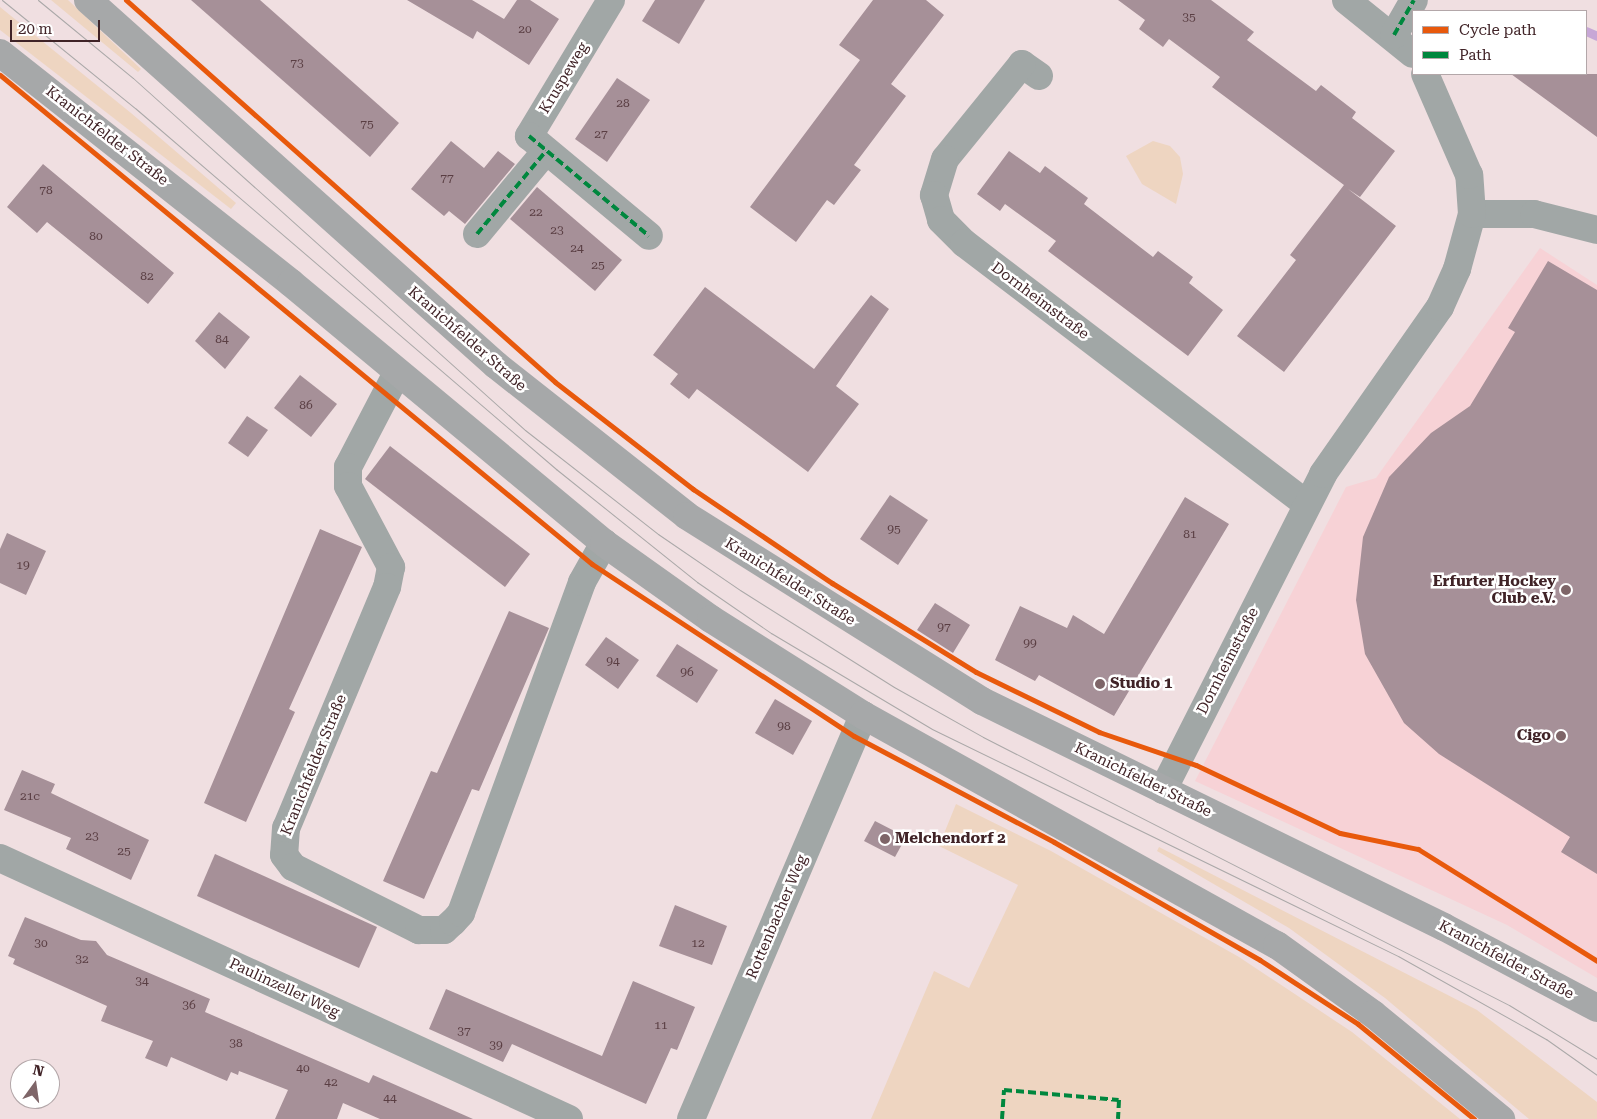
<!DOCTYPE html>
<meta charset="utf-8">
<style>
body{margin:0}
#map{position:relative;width:1597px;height:1119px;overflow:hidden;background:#f0dfe1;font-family:"Roboto Serif",serif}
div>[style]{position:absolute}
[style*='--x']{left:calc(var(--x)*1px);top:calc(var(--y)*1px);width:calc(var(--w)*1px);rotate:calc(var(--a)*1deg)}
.built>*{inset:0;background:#f7d2d6}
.green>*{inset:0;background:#eed5c1}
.stream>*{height:9px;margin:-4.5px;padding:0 4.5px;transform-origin:4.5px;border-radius:4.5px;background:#c7a7d6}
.building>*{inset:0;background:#a69098}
.minor>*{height:28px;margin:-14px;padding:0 14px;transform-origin:14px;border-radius:14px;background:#a1a7a6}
.major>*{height:28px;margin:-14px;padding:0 14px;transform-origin:14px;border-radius:14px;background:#a6a8a9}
.tram>*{height:1px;margin:-0.5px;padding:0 0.5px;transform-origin:0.5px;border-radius:0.5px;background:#aaa8a8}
.quiet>*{height:4px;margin-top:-2px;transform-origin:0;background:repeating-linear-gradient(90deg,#00873e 0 8px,transparent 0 12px)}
.cycleway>*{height:5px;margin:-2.5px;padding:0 2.5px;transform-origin:2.5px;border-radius:2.5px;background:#e8590c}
.dots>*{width:14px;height:14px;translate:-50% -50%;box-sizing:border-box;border:2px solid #fff;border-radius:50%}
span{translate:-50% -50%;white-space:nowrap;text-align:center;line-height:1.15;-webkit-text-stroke:5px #fff;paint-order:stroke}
.number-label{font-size:12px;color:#5a3e43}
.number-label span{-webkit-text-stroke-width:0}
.street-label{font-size:15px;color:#402327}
.poi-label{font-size:15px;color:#402327;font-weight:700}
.right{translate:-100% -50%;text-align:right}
.left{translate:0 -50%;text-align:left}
.legend{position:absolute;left:1412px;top:10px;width:175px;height:65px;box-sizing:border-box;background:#fff;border:1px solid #b3a7a9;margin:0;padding:6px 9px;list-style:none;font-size:15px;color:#402327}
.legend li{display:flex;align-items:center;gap:10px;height:25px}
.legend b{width:25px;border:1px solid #b3a7a9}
.north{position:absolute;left:10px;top:1059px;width:50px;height:50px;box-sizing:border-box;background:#fff;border:1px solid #b3a7a9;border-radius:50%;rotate:14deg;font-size:14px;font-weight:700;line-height:20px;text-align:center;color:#402327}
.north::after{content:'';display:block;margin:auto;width:18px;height:22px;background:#7e6568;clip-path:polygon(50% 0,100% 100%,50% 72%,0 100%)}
.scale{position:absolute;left:10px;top:20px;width:90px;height:22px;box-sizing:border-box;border:2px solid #402327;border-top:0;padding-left:6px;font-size:15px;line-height:18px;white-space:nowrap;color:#402327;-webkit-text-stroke:4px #fff;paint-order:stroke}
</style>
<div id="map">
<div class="built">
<div style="clip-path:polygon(1540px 248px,1597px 285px,1597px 978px,1507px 925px,1195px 781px,1346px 487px,1376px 478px)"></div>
</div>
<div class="green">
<div style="clip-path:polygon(51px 0,68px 0,141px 69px,138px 72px)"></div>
<div style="clip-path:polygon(0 7px,131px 113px,236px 203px,231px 209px,0 30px)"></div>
<div style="clip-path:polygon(1153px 141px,1170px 146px,1180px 157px,1183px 174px,1176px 204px,1142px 184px,1126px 156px)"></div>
<div style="clip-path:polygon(956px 804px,1051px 851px,1239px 957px,1352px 1032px,1460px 1119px,871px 1119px,934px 971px,969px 988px,1018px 885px,939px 846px)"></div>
<div style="clip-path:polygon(1159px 847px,1477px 1010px,1597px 1102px,1597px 1119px,1529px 1119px,1385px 998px,1289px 928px,1157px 851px)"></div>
</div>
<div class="stream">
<div style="--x:1586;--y:31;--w:12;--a:24"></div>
</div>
<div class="building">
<div style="clip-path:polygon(191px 0,260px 0,399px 123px,370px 157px)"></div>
<div style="clip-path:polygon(407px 0,472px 0,504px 19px,517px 0,530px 0,559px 19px,529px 65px,477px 31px,473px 39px)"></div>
<div style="clip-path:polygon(655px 0,705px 0,679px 44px,642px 21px)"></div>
<div style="clip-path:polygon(873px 0,926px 0,944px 15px,891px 84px,906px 96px,854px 165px,861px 170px,834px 205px,827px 200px,796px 242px,750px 207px,860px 60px,839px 45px)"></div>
<div style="clip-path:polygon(1118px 0,1211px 0,1254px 32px,1247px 40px,1316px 91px,1321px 85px,1356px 112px,1352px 118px,1395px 151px,1360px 197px,1348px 189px,1396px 226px,1284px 372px,1237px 336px,1296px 260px,1290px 255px,1344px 185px,1212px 87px,1220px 77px,1169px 39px,1163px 47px,1139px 29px,1145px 20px)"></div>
<div style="clip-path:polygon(1511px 74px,1597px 74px,1597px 137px,1548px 101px)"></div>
<div style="clip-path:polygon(617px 78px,650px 100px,607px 162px,575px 139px)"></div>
<div style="clip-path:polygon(451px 141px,484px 168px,498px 151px,515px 164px,465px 224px,449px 211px,444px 216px,411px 189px)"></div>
<div style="clip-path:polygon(1009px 151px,1040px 173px,1045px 166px,1088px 198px,1084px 204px,1153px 257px,1158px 251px,1193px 277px,1189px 283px,1223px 310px,1188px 356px,1048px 251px,1056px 241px,1005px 204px,1000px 211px,977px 194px)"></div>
<div style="clip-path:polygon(43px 164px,174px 273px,148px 304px,47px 222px,37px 233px,7px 207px)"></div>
<div style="clip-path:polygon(537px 187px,622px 260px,595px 291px,510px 219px)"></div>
<div style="clip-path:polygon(1548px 261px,1597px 290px,1597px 874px,1561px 852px,1570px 837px,1439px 754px,1404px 723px,1365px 654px,1356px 600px,1363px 537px,1389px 477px,1431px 433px,1470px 406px,1515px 332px,1508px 328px)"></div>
<div style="clip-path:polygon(705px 287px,814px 369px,871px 295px,889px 309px,836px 386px,859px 404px,808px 472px,697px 389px,689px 399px,680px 392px,670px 384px,678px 374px,653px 355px)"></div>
<div style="clip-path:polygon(219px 312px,250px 337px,225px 369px,195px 341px)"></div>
<div style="clip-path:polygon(300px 375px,337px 404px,311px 437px,274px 408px)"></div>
<div style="clip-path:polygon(247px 416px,268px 430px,248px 457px,228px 443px)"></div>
<div style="clip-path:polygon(390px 446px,530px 554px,505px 587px,365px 479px)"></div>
<div style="clip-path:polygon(890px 495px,928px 520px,898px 565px,860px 539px)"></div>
<div style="clip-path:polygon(1185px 497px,1229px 524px,1114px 716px,1039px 675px,1035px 681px,995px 660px,1020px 606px,1067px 628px,1073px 615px,1104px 634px)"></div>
<div style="clip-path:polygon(320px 529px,362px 547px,289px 709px,295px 712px,246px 822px,204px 803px)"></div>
<div style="clip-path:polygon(7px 533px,46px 551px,26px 595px,0 583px,0 549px)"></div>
<div style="clip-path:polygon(935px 603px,970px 625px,953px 653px,917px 630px)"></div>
<div style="clip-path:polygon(509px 611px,549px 628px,479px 791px,472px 789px,424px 899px,383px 881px,431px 771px,437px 773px)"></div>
<div style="clip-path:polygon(606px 637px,639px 660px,618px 689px,585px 665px)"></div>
<div style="clip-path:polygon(677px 644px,718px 670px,697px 703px,656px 676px)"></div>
<div style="clip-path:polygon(775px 699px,812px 721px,793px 755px,755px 733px)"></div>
<div style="clip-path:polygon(22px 770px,55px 784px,51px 793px,149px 840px,131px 880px,66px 849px,71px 838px,4px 810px)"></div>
<div style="clip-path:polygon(875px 821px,906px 837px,895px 857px,864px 841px)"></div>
<div style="clip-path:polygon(215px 854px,377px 927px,359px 968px,197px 896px)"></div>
<div style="clip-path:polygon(675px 905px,727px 926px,712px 965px,659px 946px)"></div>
<div style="clip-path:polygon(25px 917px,81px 940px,96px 941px,107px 955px,210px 999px,205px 1012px,369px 1083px,373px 1075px,473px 1119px,380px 1119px,343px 1103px,337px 1119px,275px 1119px,288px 1090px,239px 1071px,238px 1075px,231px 1072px,227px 1081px,171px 1057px,167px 1067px,145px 1058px,153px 1041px,101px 1021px,107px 1006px,13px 964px,15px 959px,8px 956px)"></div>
<div style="clip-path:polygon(633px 981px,695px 1007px,677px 1050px,671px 1048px,646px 1104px,512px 1044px,503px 1062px,429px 1029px,446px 989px,602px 1056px)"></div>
</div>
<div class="minor">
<div style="--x:611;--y:0;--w:159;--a:121.1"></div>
<div style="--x:529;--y:136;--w:156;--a:39.8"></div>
<div style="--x:1346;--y:0;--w:86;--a:38.9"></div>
<div style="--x:1394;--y:35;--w:40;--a:-60.3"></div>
<div style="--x:1039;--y:76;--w:21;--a:-145"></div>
<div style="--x:1022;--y:64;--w:122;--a:129"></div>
<div style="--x:945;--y:159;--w:38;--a:107"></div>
<div style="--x:934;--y:195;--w:26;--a:74"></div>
<div style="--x:941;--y:220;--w:33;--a:45"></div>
<div style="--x:964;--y:243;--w:431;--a:37.3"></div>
<div style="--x:1472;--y:214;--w:62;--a:0"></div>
<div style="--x:1534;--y:214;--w:65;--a:14.3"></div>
<div style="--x:477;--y:234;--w:108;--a:-50.3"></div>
<div style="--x:397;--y:373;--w:106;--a:117.5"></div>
<div style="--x:348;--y:467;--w:19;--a:90"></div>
<div style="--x:348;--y:486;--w:92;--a:62"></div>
<div style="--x:391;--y:567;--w:20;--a:101"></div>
<div style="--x:387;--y:587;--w:261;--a:112.7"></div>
<div style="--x:286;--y:828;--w:27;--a:94"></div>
<div style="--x:284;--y:855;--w:15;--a:53"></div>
<div style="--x:293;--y:867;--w:141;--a:26.6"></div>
<div style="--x:419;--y:930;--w:25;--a:0"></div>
<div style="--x:444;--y:930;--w:12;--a:-42"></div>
<div style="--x:453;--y:922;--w:12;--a:-48"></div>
<div style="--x:461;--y:913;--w:352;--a:-69.9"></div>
<div style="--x:582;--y:582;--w:45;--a:-60.6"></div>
<div style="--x:1163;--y:790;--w:354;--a:-63.1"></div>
<div style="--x:1323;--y:474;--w:204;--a:-55"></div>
<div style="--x:1440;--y:307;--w:42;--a:-65.9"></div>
<div style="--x:1457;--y:269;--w:57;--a:-74.7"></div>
<div style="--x:1472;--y:214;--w:39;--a:-94"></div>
<div style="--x:1469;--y:175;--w:110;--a:-113.5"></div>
<div style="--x:0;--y:858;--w:626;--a:24.64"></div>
<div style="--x:691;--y:1119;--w:439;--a:-66.9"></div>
</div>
<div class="major">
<div style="--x:88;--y:0;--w:547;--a:41.82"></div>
<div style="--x:496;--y:365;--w:243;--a:38.3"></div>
<div style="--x:687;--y:516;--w:348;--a:32.1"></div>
<div style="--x:982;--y:701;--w:514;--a:26.07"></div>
<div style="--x:1444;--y:927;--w:173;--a:27.9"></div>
<div style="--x:0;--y:53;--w:371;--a:38.3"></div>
<div style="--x:291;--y:283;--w:407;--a:39.7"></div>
<div style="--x:604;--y:543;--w:131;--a:35.4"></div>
<div style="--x:711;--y:619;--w:180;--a:32.3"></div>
<div style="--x:863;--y:715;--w:474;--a:29.1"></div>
<div style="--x:1277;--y:945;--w:118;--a:35.7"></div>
<div style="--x:1373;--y:1014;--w:166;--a:39.4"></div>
</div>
<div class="tram">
<div style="--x:2;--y:0;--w:171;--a:39.1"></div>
<div style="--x:135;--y:108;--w:555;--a:40.61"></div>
<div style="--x:556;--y:469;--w:181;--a:38.7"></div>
<div style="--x:697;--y:582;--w:90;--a:34.6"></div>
<div style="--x:771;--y:633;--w:187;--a:30.8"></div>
<div style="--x:932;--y:729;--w:518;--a:25.97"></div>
<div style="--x:1398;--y:956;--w:170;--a:29.3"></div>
<div style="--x:1546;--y:1039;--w:62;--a:35.2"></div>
<div style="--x:38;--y:0;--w:123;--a:39.4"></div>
<div style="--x:133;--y:78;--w:527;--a:41.92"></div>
<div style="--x:525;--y:430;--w:169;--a:38"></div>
<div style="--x:658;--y:534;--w:99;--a:34.3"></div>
<div style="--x:740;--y:590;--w:182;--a:32.2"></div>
<div style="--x:894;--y:687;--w:102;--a:29.3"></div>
<div style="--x:983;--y:737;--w:590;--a:27"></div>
<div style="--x:1509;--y:1005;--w:103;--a:31.5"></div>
</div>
<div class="quiet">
<div style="--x:1394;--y:35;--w:40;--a:-60.3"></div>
<div style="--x:529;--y:136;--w:156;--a:39.8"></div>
<div style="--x:477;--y:234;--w:108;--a:-50.3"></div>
<div style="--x:1002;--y:1119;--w:29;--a:-86"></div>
<div style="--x:1004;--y:1090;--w:115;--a:5"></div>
<div style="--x:1119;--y:1100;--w:19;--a:93"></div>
</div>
<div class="cycleway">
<div style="--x:126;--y:0;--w:574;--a:41.68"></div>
<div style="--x:555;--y:382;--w:175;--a:37.8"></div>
<div style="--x:693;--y:489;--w:168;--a:34.1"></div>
<div style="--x:832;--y:583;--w:169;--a:31.7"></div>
<div style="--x:976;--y:672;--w:137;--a:26"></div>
<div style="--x:1099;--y:732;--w:102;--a:18.8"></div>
<div style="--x:1196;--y:765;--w:159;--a:25.3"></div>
<div style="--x:1340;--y:833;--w:80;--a:11.6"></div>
<div style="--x:1418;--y:849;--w:211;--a:32"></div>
<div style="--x:0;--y:75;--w:768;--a:39.56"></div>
<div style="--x:592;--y:564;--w:313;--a:33.3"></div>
<div style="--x:854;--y:736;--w:226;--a:27.9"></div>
<div style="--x:1054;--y:842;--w:237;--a:29.8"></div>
<div style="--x:1260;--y:960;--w:117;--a:33.1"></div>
<div style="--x:1358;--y:1024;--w:150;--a:39.3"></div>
</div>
<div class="dots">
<div style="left:1566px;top:590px;background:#7e6568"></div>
<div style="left:1100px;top:684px;background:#7e6568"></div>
<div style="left:1561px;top:736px;background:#7e6568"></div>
<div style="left:885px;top:839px;background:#7e6568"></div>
</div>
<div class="number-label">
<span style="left:1189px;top:18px">35</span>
<span style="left:525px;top:30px">20</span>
<span style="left:297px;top:64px">73</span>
<span style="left:623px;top:104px">28</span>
<span style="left:367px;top:125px">75</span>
<span style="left:601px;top:135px">27</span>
<span style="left:447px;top:179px">77</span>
<span style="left:46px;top:191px">78</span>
<span style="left:536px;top:213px">22</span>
<span style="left:557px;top:231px">23</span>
<span style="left:96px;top:237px">80</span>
<span style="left:577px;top:249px">24</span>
<span style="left:598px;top:266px">25</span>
<span style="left:147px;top:277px">82</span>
<span style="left:222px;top:340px">84</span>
<span style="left:306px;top:406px">86</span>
<span style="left:894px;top:530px">95</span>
<span style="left:1190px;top:535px">81</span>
<span style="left:23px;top:566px">19</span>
<span style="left:944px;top:628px">97</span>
<span style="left:1030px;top:644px">99</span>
<span style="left:613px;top:662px">94</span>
<span style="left:687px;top:673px">96</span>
<span style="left:784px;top:727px">98</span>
<span style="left:30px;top:797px">21c</span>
<span style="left:92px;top:837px">23</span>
<span style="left:124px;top:852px">25</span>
<span style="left:41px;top:944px">30</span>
<span style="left:698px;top:944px">12</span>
<span style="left:82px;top:960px">32</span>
<span style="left:142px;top:982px">34</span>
<span style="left:189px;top:1006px">36</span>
<span style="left:661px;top:1026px">11</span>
<span style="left:464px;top:1032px">37</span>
<span style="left:236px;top:1044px">38</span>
<span style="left:496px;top:1046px">39</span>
<span style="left:303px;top:1069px">40</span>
<span style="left:331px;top:1083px">42</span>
<span style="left:390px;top:1099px">44</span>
</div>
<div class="street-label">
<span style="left:564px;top:78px;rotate:-59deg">Kruspeweg</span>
<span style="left:107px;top:136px;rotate:38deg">Kranichfelder Straße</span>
<span style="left:1040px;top:301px;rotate:37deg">Dornheimstraße</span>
<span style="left:467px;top:339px;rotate:41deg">Kranichfelder Straße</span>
<span style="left:790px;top:582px;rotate:32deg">Kranichfelder Straße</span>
<span style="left:1228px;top:661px;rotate:-63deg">Dornheimstraße</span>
<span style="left:314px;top:765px;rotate:-68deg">Kranichfelder Straße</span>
<span style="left:1143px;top:780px;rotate:26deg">Kranichfelder Straße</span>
<span style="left:777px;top:917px;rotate:-67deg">Rottenbacher Weg</span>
<span style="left:1506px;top:960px;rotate:28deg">Kranichfelder Straße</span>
<span style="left:284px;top:988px;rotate:25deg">Paulinzeller Weg</span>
</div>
<div class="poi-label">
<span class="right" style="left:1556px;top:590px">Erfurter Hockey<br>Club e.V.</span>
<span class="left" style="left:1110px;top:684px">Studio 1</span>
<span class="right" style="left:1551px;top:736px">Cigo</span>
<span class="left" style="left:895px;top:839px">Melchendorf 2</span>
</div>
<ul class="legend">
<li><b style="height:6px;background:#e8590c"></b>Cycle path</li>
<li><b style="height:6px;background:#00873e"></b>Path</li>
</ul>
<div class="north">N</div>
<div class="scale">20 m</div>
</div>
